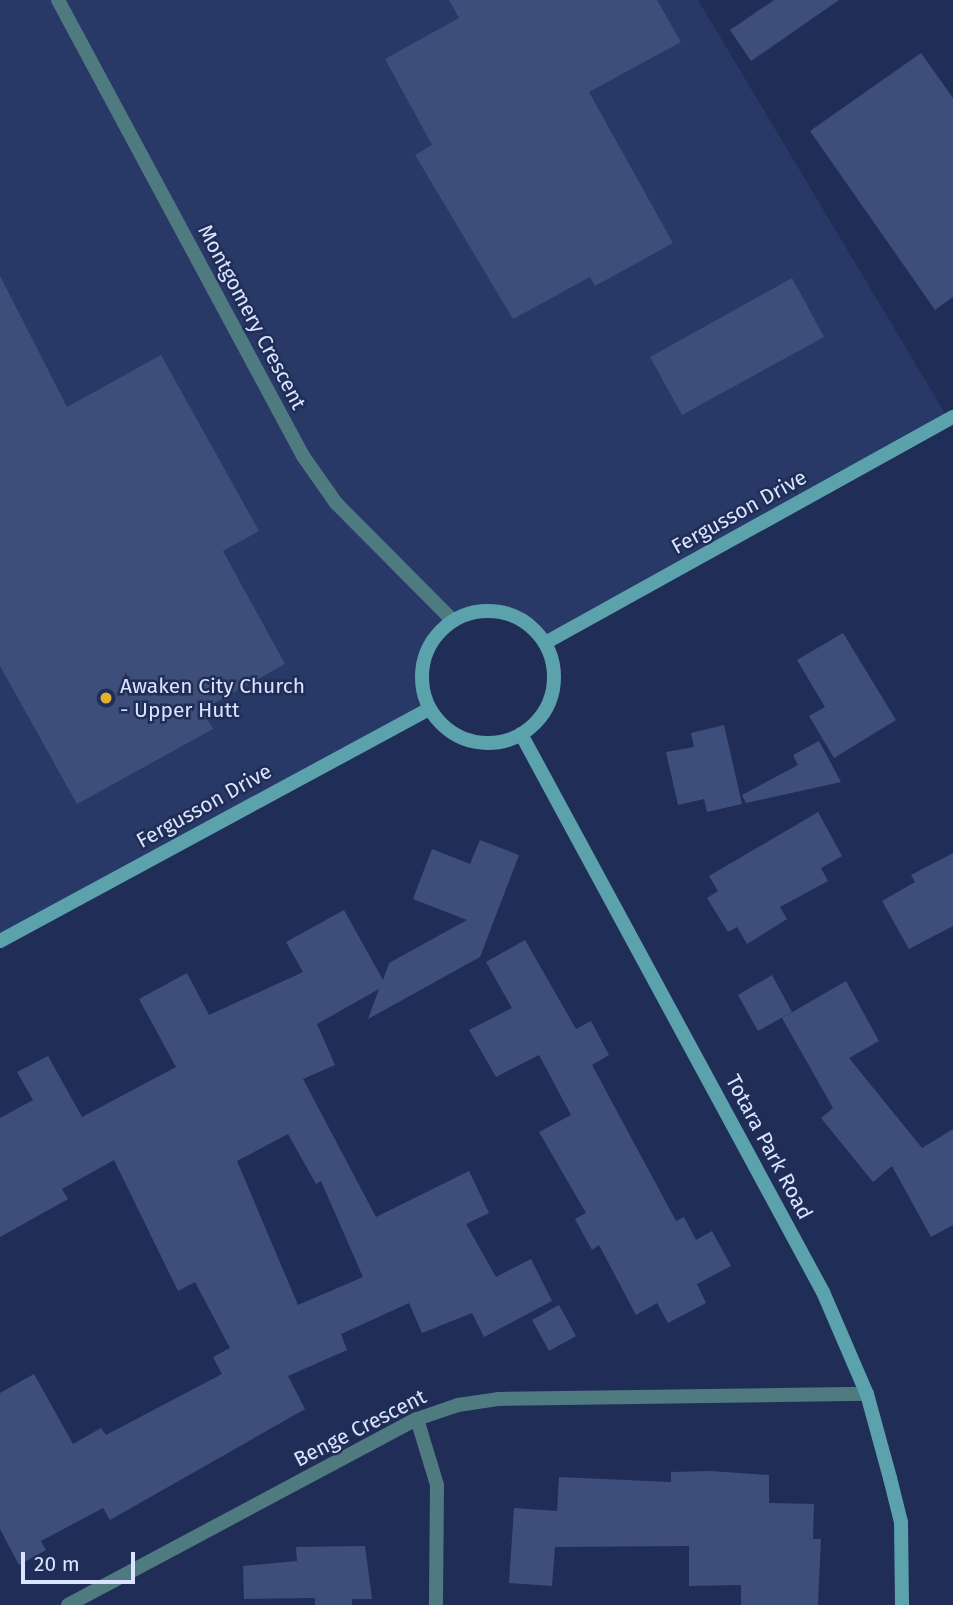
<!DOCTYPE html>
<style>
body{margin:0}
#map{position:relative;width:953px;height:1605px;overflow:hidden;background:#202e57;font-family:"Fira Sans",sans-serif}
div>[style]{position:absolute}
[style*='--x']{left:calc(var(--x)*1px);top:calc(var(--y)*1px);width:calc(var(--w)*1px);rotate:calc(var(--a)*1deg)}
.built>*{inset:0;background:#283867}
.building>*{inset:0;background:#3e4e7a}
.street>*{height:14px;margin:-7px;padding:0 7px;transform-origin:7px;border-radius:7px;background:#4f7a80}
.secondary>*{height:14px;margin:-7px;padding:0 7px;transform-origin:7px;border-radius:7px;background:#5ba2ad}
.secondary>.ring{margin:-7px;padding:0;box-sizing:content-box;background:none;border:14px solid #5ba2ad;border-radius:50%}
.dots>*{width:19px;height:19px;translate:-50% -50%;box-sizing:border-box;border:4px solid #202e57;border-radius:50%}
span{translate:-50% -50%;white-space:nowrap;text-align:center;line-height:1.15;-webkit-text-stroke:5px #202e57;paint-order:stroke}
.street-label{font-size:21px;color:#dae4fe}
.poi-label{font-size:21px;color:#dae4fe}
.left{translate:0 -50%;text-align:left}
.scale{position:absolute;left:21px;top:1552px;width:114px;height:32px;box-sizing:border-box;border:4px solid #dae4fe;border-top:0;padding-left:9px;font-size:21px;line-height:24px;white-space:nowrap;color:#dae4fe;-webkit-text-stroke:5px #202e57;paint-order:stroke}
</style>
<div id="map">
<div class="built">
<div style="clip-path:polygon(0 0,698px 0,949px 420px,545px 643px,512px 615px,489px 610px,453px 621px,435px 637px,423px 662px,429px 709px,0 941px)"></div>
</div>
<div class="building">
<div style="clip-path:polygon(449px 0,657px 0,681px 42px,589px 92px,673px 243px,595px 286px,590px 277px,513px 319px,415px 155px,432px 145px,385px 59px,459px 18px)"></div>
<div style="clip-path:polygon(774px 0,839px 0,751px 61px,730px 30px)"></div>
<div style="clip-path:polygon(921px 53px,953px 98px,953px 297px,935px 310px,810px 131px)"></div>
<div style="clip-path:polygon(0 276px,67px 407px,161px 355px,259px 531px,223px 551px,285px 664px,202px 710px,213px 729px,77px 804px,0 666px)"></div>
<div style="clip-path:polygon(792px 278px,824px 337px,682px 415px,650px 357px)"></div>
<div style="clip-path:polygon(843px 633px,896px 720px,834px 758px,809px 716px,825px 707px,797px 660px)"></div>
<div style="clip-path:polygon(724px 725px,742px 804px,707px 812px,704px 799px,678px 805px,666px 752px,694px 747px,691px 733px)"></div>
<div style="clip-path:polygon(819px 741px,841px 782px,746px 803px,742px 795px,798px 765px,793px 755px)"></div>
<div style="clip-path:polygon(818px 812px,842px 856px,821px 868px,828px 881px,780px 907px,787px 919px,747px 944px,737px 927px,728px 932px,707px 898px,718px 891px,709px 876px)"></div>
<div style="clip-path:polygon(evenodd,480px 840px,519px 855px,480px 957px,368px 1019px,379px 989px,317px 1024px,335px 1065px,303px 1079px,376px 1217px,469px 1171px,489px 1213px,466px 1224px,496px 1277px,531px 1259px,552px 1301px,484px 1337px,472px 1313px,422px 1333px,409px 1303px,341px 1334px,347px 1350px,288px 1376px,305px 1409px,110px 1520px,103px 1508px,41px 1541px,46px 1550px,19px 1565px,0 1529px,0 1393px,34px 1374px,73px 1444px,101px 1428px,106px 1435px,222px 1374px,213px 1357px,230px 1348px,195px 1282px,178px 1291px,114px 1160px,62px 1189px,68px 1199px,0 1237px,0 1118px,33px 1100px,17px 1072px,48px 1056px,82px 1117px,176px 1067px,139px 999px,187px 973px,209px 1015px,303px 972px,286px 942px,344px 910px,383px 980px,389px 963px,467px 920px,413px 899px,432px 849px,470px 864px,480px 840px,288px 1134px,316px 1184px,321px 1181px,363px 1277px,298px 1305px,237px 1161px,288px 1134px)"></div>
<div style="clip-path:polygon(953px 853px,953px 926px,909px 949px,882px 901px,915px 882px,911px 875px)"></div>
<div style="clip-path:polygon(525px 940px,576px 1029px,591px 1021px,609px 1055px,592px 1065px,676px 1221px,684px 1217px,696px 1240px,712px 1231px,731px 1266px,697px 1284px,706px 1303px,668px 1323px,657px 1303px,636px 1315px,599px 1245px,592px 1250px,575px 1219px,586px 1213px,539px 1132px,571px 1115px,539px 1055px,496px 1077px,469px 1030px,512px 1008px,486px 962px)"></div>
<div style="clip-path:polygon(772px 975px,792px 1012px,758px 1031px,738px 995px)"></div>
<div style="clip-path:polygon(846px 981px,879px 1041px,849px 1058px,922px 1148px,953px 1129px,953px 1225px,931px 1237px,892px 1166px,873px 1182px,821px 1118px,833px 1108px,782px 1018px)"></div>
<div style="clip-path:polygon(559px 1305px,576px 1336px,549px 1351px,532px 1320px)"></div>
<div style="clip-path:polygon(710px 1471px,769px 1475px,769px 1503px,814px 1504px,813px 1539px,821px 1539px,818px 1605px,741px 1605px,741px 1585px,689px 1586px,689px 1546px,555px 1547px,552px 1586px,509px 1583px,514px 1508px,557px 1511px,559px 1477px,671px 1482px,671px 1472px)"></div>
<div style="clip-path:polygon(365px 1546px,372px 1599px,352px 1599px,352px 1605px,315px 1605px,315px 1598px,244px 1599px,243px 1566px,297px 1561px,296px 1547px)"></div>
</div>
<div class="street">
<div style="--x:58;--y:0;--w:518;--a:61.75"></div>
<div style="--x:303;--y:456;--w:57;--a:54.9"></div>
<div style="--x:336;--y:503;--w:166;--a:45.2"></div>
<div style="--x:417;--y:1419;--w:69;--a:73.1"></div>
<div style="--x:437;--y:1485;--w:120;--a:90.5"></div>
<div style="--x:68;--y:1605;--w:395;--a:-28.1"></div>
<div style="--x:417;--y:1419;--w:43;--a:-18.9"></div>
<div style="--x:458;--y:1405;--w:40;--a:-8.5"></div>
<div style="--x:498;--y:1399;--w:369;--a:-0.8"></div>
</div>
<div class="secondary">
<div class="ring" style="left:422px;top:611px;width:118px;height:118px"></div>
<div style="--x:545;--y:643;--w:466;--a:-29"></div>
<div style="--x:521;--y:734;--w:634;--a:61.58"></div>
<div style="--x:823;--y:1292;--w:111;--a:66.7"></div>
<div style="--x:867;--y:1394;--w:87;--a:74.7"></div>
<div style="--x:890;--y:1478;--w:45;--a:76"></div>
<div style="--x:901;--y:1522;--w:83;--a:89.3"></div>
<div style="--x:0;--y:941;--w:488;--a:-28.4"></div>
</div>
<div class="dots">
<div style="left:106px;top:698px;background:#deb133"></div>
</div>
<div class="street-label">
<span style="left:252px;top:317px;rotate:62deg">Montgomery Crescent</span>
<span style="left:739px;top:512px;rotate:-29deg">Fergusson Drive</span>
<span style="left:204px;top:806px;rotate:-29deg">Fergusson Drive</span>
<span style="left:769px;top:1147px;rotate:62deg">Totara Park Road</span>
<span style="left:360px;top:1428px;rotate:-27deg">Benge Crescent</span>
</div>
<div class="poi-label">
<span class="left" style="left:120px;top:698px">Awaken City Church<br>- Upper Hutt</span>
</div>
<div class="scale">20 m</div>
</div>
